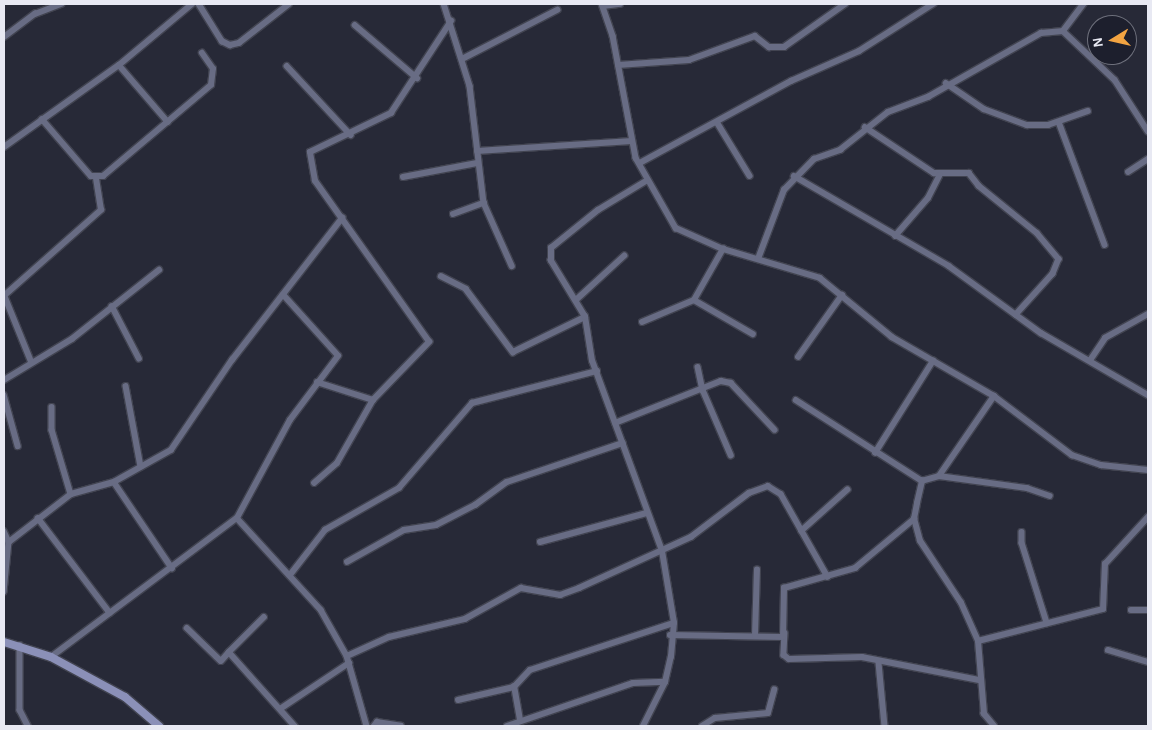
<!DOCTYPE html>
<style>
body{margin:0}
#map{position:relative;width:1152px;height:730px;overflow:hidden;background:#272937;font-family:"Alegreya Sans",sans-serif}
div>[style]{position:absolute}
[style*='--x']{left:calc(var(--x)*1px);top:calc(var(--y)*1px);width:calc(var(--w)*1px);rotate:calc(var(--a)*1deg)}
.roads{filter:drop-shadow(1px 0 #424451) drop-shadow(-1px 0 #424451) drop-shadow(0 1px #424451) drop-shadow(0 -1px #424451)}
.street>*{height:5.5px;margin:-2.75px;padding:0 2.75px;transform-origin:2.75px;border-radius:2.75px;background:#686c84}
.secondary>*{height:8px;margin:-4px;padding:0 4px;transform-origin:4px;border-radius:4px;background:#8b90b8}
span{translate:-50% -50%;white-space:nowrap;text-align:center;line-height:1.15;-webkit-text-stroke:5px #1d1f2d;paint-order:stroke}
.frame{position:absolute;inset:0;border:5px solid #e8e9f3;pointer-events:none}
.north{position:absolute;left:1087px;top:15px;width:50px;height:50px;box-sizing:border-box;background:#1d1f2d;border:1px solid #6e707c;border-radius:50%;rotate:261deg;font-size:14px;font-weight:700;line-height:20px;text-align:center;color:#e8e9f3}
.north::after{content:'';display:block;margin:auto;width:18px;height:22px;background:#f3a442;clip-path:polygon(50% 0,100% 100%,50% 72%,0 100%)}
</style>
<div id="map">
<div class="roads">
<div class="street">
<div style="--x:199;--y:4;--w:44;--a:58.1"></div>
<div style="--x:222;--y:41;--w:9;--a:27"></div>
<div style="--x:230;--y:45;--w:9;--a:-13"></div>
<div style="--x:239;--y:43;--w:63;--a:-38"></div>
<div style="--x:444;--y:4;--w:86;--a:72.4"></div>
<div style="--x:470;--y:86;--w:118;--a:83.2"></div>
<div style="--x:484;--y:203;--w:69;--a:66"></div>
<div style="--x:602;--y:4;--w:34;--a:71"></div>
<div style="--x:613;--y:36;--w:124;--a:79.3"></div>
<div style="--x:636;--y:158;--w:81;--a:60.3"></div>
<div style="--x:676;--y:228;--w:51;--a:24.1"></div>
<div style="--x:723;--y:249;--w:101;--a:16.6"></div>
<div style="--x:820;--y:278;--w:93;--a:39.3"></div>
<div style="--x:892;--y:337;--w:118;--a:30"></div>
<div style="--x:994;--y:396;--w:98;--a:37.1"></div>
<div style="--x:1072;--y:455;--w:31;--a:19"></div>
<div style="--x:1101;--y:465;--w:47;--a:6.1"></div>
<div style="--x:603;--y:6;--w:17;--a:-7"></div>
<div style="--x:355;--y:25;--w:82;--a:40.5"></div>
<div style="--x:1063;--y:31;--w:71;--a:43.3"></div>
<div style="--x:1115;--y:80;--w:61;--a:57.1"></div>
<div style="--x:4;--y:37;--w:39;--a:-37"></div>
<div style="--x:35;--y:14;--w:28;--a:-21"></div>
<div style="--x:464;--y:58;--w:105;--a:-27.3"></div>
<div style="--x:119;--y:65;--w:75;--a:49.3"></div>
<div style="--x:618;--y:65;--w:71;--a:-4"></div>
<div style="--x:689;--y:60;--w:70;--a:-20"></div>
<div style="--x:755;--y:36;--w:18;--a:38"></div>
<div style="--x:769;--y:47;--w:15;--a:0"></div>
<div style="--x:784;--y:47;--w:75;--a:-35.2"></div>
<div style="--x:287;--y:66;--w:94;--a:47.2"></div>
<div style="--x:946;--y:83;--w:46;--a:34.4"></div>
<div style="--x:984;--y:109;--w:46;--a:20.4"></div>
<div style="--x:1027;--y:125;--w:21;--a:0"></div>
<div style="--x:1048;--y:125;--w:42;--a:-19.3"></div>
<div style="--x:42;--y:119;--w:75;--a:49.3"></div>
<div style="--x:91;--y:176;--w:12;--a:0"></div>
<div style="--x:103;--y:176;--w:141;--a:-40.1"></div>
<div style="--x:211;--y:85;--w:16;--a:-83"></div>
<div style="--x:213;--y:69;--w:19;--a:-125"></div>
<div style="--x:717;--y:122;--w:63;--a:58.6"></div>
<div style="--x:1059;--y:122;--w:131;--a:69.5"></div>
<div style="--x:865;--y:127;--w:83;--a:33.7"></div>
<div style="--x:934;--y:173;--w:35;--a:0"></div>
<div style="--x:969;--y:173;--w:16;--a:52"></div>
<div style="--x:979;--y:186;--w:75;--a:39"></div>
<div style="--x:1037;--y:233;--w:34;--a:50"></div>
<div style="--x:1059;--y:259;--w:16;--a:112"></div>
<div style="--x:1053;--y:274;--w:55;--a:132.1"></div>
<div style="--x:4;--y:147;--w:141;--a:-35.5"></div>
<div style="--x:119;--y:65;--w:95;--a:-39.9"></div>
<div style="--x:477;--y:151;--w:155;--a:-3.7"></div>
<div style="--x:640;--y:163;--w:172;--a:-28.5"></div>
<div style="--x:791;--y:81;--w:74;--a:-23.8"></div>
<div style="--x:859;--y:51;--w:88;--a:-32.4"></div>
<div style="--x:1128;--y:172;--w:24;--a:-33"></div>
<div style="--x:794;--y:176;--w:179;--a:30.1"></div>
<div style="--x:949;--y:266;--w:114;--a:36.1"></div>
<div style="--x:1041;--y:333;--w:124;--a:30.1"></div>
<div style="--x:403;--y:177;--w:75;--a:-10.7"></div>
<div style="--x:453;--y:214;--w:33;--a:-20"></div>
<div style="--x:895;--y:236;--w:50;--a:-49"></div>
<div style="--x:928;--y:198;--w:25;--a:-63"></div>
<div style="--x:758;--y:259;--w:74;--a:-69.4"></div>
<div style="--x:784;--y:190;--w:43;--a:-45.9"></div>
<div style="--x:814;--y:159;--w:28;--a:-19"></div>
<div style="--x:840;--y:150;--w:61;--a:-38.4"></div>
<div style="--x:888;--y:112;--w:43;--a:-20.6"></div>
<div style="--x:928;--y:97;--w:130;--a:-29.5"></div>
<div style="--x:1041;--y:33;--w:22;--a:-5"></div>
<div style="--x:1063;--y:31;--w:34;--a:-53"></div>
<div style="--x:441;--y:276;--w:28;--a:27"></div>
<div style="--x:466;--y:289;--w:79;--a:53.3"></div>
<div style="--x:513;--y:352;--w:80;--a:-25.9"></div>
<div style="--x:4;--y:294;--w:74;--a:67.9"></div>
<div style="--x:6;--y:294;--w:127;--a:-41.5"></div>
<div style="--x:101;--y:210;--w:32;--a:-99"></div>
<div style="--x:577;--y:299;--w:64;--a:-42.5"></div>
<div style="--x:694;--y:300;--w:68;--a:30"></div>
<div style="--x:112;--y:306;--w:59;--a:62.6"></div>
<div style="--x:642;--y:322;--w:56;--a:-22.9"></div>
<div style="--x:694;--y:300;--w:59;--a:-60.4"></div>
<div style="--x:798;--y:357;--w:76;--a:-54.6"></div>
<div style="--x:1091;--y:359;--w:25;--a:-56"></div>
<div style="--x:1105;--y:338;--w:49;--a:-29.2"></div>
<div style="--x:698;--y:367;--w:24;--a:78"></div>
<div style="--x:703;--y:390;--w:71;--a:66.7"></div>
<div style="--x:4;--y:380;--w:79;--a:-31.1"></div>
<div style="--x:72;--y:339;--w:111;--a:-38.4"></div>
<div style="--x:317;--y:382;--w:59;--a:17.8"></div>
<div style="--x:126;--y:386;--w:82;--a:79.5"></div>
<div style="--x:4;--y:395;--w:53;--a:74.6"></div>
<div style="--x:796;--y:400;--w:150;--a:32.7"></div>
<div style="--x:52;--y:407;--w:23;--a:90"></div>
<div style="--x:52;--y:430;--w:67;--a:73.5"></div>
<div style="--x:615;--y:423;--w:114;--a:-21.6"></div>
<div style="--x:721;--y:381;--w:10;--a:11"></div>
<div style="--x:731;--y:383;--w:64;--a:46.9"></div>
<div style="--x:875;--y:453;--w:109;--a:-57.8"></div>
<div style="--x:939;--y:476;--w:97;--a:-55.5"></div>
<div style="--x:114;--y:482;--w:104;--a:56"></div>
<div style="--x:314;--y:483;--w:30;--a:-41"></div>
<div style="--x:337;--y:463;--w:73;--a:-60.3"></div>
<div style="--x:373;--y:400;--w:81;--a:-46"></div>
<div style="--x:429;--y:342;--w:197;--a:-125.3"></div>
<div style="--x:315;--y:181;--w:29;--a:-100"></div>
<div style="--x:310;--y:152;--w:90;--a:-25.7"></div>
<div style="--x:391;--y:113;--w:110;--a:-56.9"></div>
<div style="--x:38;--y:518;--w:119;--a:52.8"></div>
<div style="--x:237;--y:518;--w:125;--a:47.6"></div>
<div style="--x:321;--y:610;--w:53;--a:60.5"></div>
<div style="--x:347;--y:656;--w:73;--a:74.1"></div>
<div style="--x:4;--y:531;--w:12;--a:66"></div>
<div style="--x:9;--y:542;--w:50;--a:95.7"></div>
<div style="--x:801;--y:531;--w:62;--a:-41.7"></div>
<div style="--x:1022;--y:532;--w:11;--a:90"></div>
<div style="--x:1022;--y:543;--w:84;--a:72.6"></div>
<div style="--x:9;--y:542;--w:78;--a:-37.7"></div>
<div style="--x:71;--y:494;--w:45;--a:-15.6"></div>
<div style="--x:114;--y:482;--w:65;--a:-29.3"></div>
<div style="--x:171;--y:450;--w:109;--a:-55.9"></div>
<div style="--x:232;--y:360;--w:180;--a:-52.2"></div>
<div style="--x:540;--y:542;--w:111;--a:-15.2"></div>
<div style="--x:347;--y:562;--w:65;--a:-29.3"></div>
<div style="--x:404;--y:530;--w:32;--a:-9"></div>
<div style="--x:436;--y:525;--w:44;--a:-27.1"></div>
<div style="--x:475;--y:505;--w:39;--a:-36"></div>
<div style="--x:507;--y:482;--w:122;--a:-18.6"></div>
<div style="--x:290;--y:575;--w:57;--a:-52.1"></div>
<div style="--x:325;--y:530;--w:85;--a:-29.6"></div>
<div style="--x:399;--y:488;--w:112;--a:-49.3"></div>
<div style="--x:472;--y:403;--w:129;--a:-14.4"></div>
<div style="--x:1131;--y:610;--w:17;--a:0"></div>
<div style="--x:187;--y:628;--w:47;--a:44.1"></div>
<div style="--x:221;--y:661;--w:12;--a:-48"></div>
<div style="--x:229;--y:652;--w:99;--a:48.3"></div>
<div style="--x:785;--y:633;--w:22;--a:93"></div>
<div style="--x:784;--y:655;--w:6;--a:39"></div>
<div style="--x:789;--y:659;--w:73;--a:-1.6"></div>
<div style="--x:862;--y:657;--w:119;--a:11.1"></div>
<div style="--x:670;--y:635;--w:113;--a:1"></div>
<div style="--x:783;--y:637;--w:49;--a:-88.8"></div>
<div style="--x:784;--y:588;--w:74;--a:-15.7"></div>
<div style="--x:855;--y:568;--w:77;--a:-39.7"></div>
<div style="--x:755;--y:636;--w:66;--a:-88.3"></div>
<div style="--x:978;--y:641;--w:129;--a:-14.4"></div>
<div style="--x:1103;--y:609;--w:45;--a:-87.5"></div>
<div style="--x:1105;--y:564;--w:64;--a:-47.5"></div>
<div style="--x:20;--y:645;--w:65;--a:90"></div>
<div style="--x:20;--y:710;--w:18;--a:63"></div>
<div style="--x:1108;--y:650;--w:42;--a:16.7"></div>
<div style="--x:229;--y:652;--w:49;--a:-45"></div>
<div style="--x:347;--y:656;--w:46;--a:-24.3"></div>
<div style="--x:389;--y:637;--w:78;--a:-13.3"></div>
<div style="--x:465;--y:619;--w:64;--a:-29"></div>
<div style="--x:521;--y:588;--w:40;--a:10"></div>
<div style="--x:560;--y:595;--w:20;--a:-20"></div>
<div style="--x:579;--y:588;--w:123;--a:-24.5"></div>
<div style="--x:691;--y:537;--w:73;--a:-37.2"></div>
<div style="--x:749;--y:493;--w:20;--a:-20"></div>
<div style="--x:768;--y:486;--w:15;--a:32"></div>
<div style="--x:781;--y:494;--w:95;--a:60.5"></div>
<div style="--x:51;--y:657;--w:232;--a:-36.8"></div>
<div style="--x:237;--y:518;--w:111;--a:-61.6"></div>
<div style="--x:290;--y:420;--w:80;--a:-53.1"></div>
<div style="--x:338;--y:356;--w:82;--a:-132"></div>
<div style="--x:879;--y:663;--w:63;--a:84.6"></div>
<div style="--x:458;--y:700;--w:57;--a:-13.1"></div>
<div style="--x:280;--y:709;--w:83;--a:-33.7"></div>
<div style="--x:520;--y:720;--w:34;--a:-100"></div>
<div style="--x:514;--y:687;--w:23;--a:-47"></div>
<div style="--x:530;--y:670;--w:151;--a:-18.1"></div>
<div style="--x:374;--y:726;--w:5;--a:-53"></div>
<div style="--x:377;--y:722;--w:24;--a:9"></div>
<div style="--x:507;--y:726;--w:133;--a:-18.8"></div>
<div style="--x:633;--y:683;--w:32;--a:-2"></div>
<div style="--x:643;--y:726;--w:49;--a:-63.4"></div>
<div style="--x:665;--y:682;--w:26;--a:-77"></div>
<div style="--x:671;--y:657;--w:34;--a:-85"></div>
<div style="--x:674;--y:623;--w:73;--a:-99.5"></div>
<div style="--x:662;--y:551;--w:202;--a:-110.2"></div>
<div style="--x:592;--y:361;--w:45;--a:-99"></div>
<div style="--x:585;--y:317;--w:66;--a:-121.3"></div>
<div style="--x:551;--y:261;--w:13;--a:-90"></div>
<div style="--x:551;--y:248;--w:60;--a:-39"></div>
<div style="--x:598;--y:210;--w:56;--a:-31.1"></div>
<div style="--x:702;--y:726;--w:15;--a:-32"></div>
<div style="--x:715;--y:718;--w:53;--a:-5.4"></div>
<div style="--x:768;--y:713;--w:24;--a:-75"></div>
<div style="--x:994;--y:726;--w:16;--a:-130"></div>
<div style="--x:984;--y:714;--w:73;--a:-94.7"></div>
<div style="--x:978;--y:641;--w:42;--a:-114.1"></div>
<div style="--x:961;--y:603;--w:74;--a:-123.5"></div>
<div style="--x:920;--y:541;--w:23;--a:-105"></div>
<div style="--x:914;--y:519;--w:16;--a:-79"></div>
<div style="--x:917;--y:503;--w:23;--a:-77"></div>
<div style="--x:922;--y:481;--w:18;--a:-16"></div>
<div style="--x:939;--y:476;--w:89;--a:7.8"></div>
<div style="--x:1027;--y:488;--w:24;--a:19"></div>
</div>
<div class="secondary">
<div style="--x:4;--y:642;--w:49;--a:17.7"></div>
<div style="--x:51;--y:657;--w:84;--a:28.4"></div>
<div style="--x:125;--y:697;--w:45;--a:40.5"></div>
</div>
</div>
<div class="frame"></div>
<div class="north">N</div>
</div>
